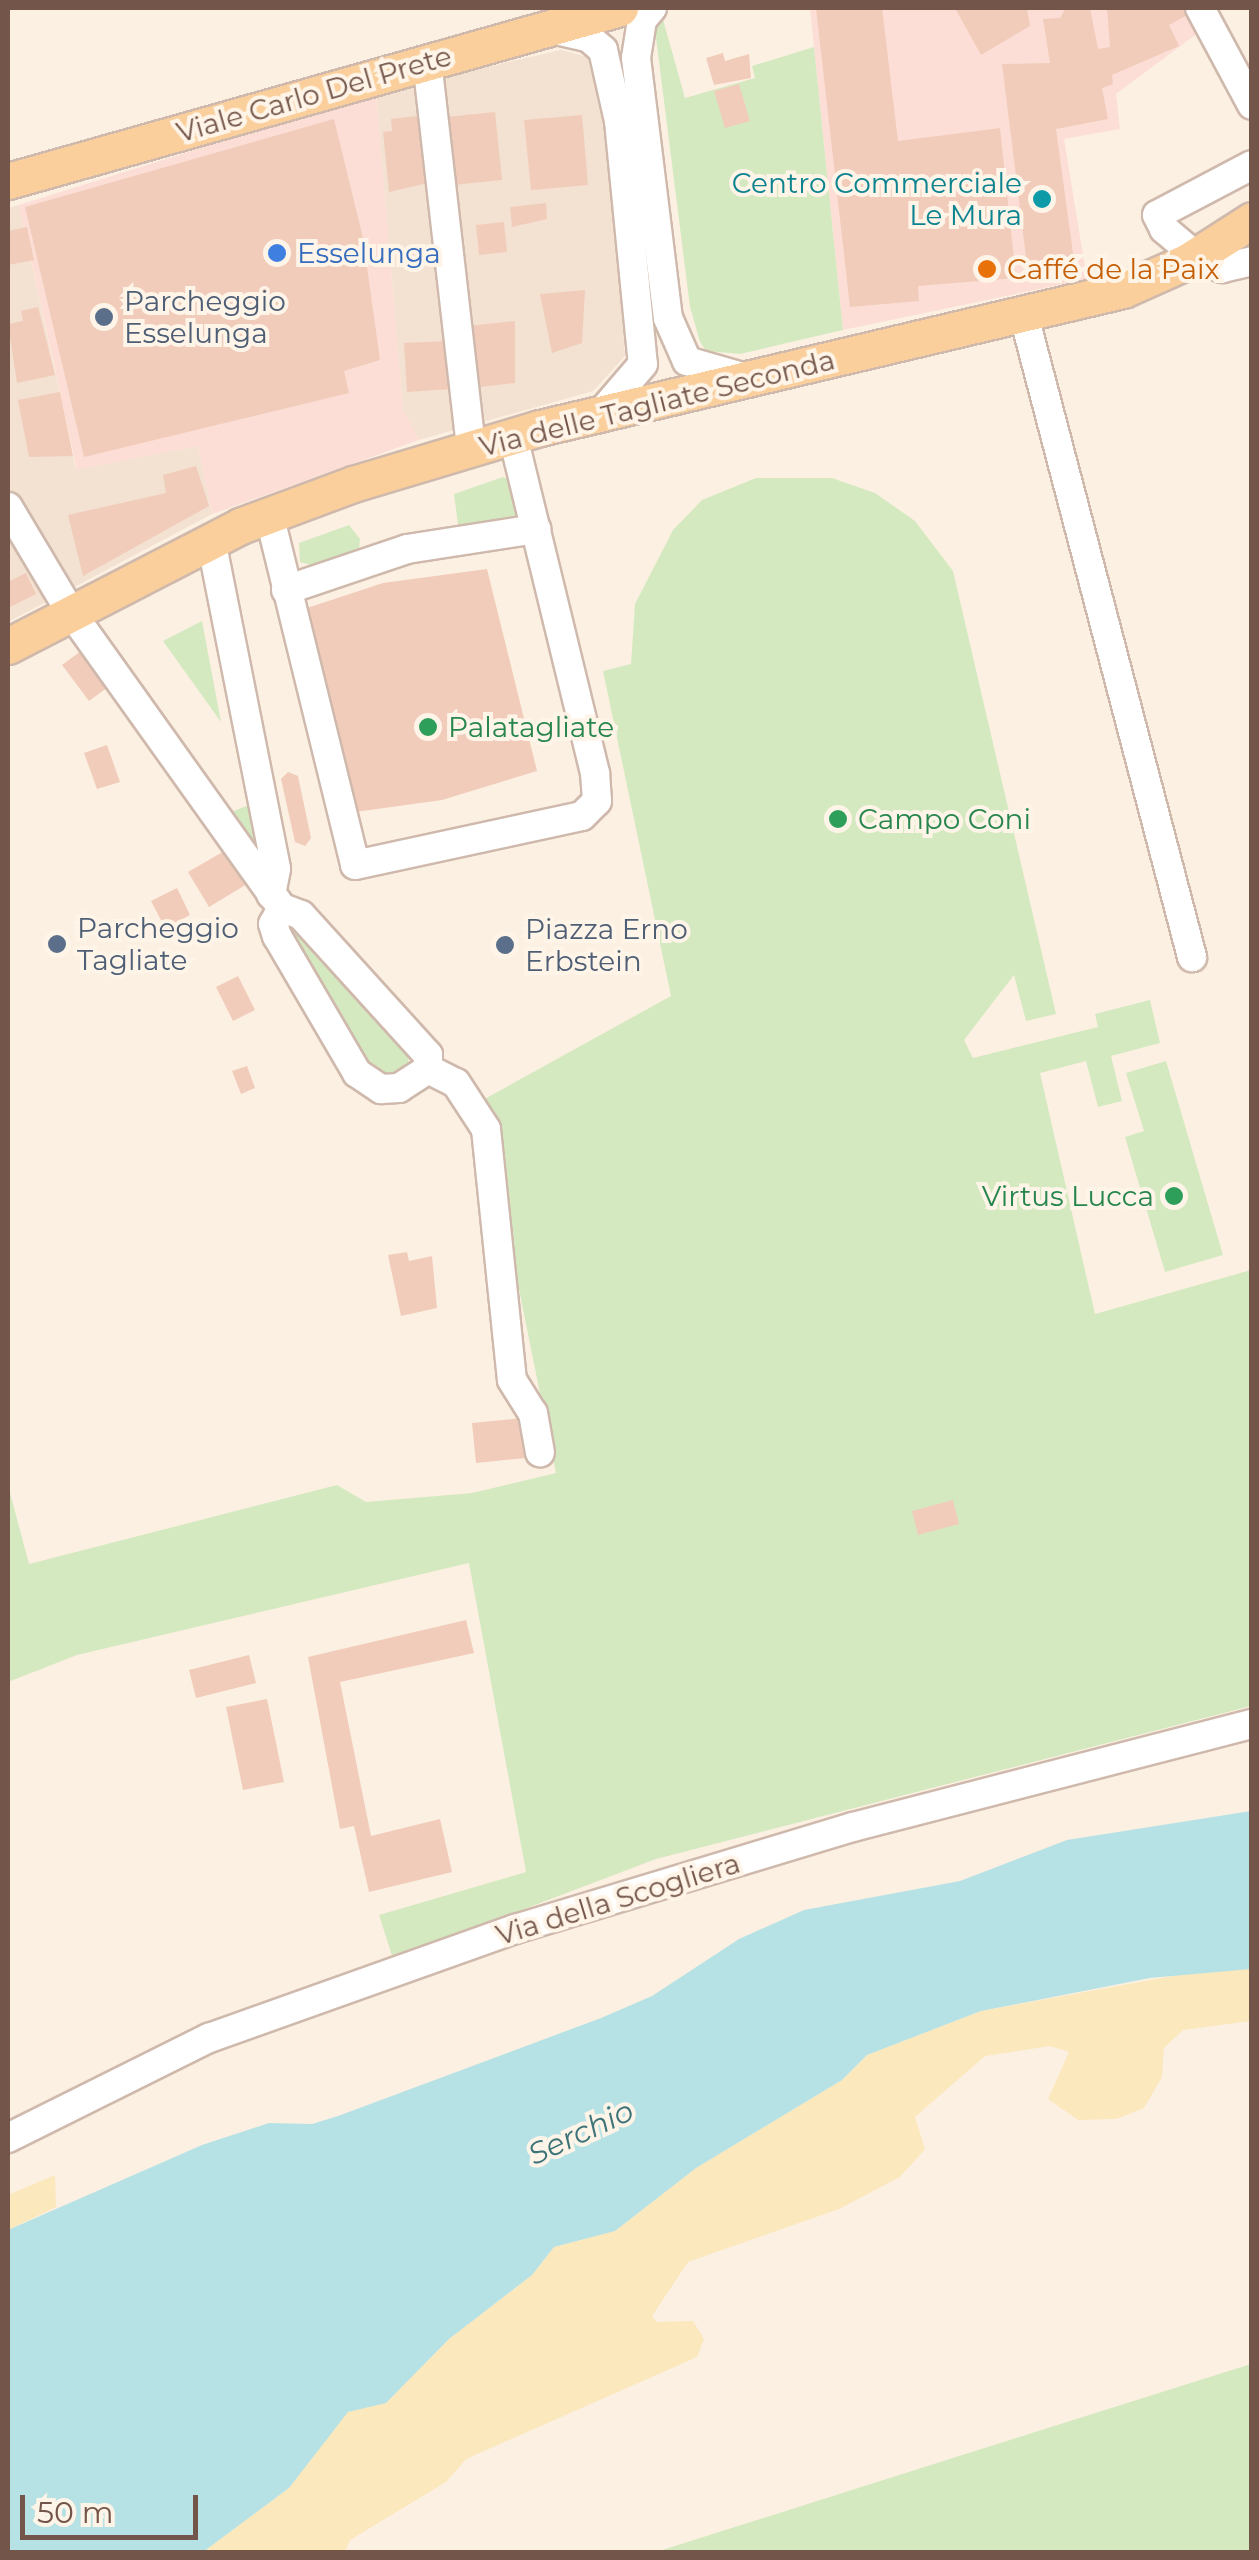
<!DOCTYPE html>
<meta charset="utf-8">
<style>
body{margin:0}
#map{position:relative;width:1259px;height:2560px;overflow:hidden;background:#fcf0e2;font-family:Montserrat,sans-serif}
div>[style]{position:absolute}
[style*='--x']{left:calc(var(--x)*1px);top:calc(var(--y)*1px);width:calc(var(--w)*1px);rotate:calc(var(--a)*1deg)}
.residential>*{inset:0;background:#f3e1d1}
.commercial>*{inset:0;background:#fcded6}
.green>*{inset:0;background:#d5e9c1}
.sand>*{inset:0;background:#fbe8bd}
.water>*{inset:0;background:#b7e2e5}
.building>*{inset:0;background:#f1ccba}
.roads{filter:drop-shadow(2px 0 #cfb9ac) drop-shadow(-2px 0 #cfb9ac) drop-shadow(0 2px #cfb9ac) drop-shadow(0 -2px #cfb9ac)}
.minor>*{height:28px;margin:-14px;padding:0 14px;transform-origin:14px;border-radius:14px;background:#fff}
.major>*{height:35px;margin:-17.5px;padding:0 17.5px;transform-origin:17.5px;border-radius:17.5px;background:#facf9b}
.dots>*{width:28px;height:28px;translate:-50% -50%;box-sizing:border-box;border:5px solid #fff4e8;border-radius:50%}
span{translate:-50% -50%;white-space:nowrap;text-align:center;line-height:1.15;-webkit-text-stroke:8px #fff4e8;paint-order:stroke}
.street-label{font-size:28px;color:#735549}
.culture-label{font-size:28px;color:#0d838f}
.right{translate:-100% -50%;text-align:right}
.shop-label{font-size:28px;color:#366cbe}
.left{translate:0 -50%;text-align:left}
.food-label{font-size:28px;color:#c56008}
.service-label{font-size:28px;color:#4e5e75}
.leisure-label{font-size:28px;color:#27864d}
.water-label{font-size:30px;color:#3d7479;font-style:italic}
.frame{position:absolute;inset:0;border:10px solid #735549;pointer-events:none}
.scale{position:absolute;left:20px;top:2495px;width:178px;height:45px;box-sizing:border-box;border:5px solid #735549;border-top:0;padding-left:12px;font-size:30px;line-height:35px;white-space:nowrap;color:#735549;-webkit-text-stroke:8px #fff4e8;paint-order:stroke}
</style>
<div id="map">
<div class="residential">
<div style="clip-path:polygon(561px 50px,591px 58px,604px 84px,625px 356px,593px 391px,419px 440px,403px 410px,376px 93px)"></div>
<div style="clip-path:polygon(19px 205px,76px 469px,198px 446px,212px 514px,8px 622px,8px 208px)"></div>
</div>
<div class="commercial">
<div style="clip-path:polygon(810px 8px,1207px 8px,1214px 21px,1116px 94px,1120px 129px,1064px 139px,1087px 279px,843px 330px)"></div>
<div style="clip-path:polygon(376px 93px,403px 409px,419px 440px,212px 514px,198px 446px,77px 470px,19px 205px)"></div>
</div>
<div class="green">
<div style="clip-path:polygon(662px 16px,685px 98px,755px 78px,752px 66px,814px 47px,843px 330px,740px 354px,706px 351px,700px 342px,690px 307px,655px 30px)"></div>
<div style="clip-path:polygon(503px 477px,511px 481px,518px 520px,458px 525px,454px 494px)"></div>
<div style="clip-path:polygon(756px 478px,832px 478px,875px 493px,915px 521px,953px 571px,1056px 1014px,1026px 1021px,1014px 975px,964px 1040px,973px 1058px,1098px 1027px,1095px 1014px,1150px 1000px,1160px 1043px,1111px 1056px,1122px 1101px,1098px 1107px,1086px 1061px,1040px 1073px,1095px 1314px,1251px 1270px,1251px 1706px,656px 1859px,393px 1959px,379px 1915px,526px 1872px,469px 1563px,77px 1655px,8px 1682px,8px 1485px,29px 1564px,337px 1485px,366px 1502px,472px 1493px,556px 1473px,481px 1101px,671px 996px,603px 671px,631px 664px,635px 604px,673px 530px,702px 500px)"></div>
<div style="clip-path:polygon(349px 525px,360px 539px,359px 550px,311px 565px,300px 562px,299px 543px)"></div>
<div style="clip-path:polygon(202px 621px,221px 722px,163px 641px)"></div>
<div style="clip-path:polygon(254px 803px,265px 869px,221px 816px)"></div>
<div style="clip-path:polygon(296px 920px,409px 1052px,408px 1065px,395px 1076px,371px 1075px,283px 928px)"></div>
<div style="clip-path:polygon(1166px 1061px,1223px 1255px,1165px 1272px,1125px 1137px,1144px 1131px,1126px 1073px)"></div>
<div style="clip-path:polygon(1251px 2364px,1251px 2552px,656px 2552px,978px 2450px)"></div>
</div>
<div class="sand">
<div style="clip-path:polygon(1222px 1967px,1251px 1969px,1251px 2021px,1183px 2030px,1164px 2048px,1162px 2077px,1144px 2108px,1116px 2119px,1078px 2120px,1048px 2099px,1069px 2052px,1050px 2046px,985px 2056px,915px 2117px,925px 2149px,900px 2177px,839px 2209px,688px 2262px,652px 2316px,657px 2322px,693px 2321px,704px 2339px,697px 2357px,466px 2459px,446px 2482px,350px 2540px,345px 2552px,203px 2552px,289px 2488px,348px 2411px,386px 2403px,449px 2339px,532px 2275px,554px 2247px,615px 2231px,696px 2168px,842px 2080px,867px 2055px,981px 2011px)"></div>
<div style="clip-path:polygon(55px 2175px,56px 2207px,8px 2230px,8px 2195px)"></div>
</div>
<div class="water">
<div style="clip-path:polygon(1251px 1811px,1251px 1969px,1150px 1978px,981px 2011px,867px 2055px,842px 2080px,696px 2168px,615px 2231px,554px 2247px,532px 2275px,449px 2339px,386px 2403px,348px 2412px,289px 2488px,203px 2552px,8px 2552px,8px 2230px,202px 2145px,269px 2123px,312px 2124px,338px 2116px,601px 2018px,652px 1996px,739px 1939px,804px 1910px,960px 1881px,1067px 1840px)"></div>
</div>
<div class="building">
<div style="clip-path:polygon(816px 8px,882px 8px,898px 141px,1000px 128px,1016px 278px,918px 286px,919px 301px,850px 307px)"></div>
<div style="clip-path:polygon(955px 8px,1027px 8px,1030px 26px,981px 55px)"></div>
<div style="clip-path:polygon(1066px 8px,1090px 8px,1098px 49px,1110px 47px,1107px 8px,1188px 8px,1191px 13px,1169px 25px,1179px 46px,1112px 75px,1113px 84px,1102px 88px,1108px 119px,1056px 129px,1075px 268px,1028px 273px,1002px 64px,1050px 63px,1043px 19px,1060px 18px)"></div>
<div style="clip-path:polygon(723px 53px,725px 61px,749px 54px,751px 78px,714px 85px,706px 58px)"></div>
<div style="clip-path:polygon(739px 84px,750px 121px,725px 128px,714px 91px)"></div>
<div style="clip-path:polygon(495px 112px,502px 180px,453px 185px,447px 117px)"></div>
<div style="clip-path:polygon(425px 115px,432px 182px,389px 192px,383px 132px,392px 131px,391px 119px)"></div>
<div style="clip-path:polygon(582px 115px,588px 185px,531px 190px,524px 120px)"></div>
<div style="clip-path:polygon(334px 119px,363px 238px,380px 360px,344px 371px,349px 393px,84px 457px,25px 207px)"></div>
<div style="clip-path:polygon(546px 203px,547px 219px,512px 227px,510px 207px)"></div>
<div style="clip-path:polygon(504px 222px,507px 252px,479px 255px,476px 225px)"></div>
<div style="clip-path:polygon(27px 227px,34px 260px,8px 265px,8px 231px)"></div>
<div style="clip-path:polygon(585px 290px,582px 343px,552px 353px,540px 294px)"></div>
<div style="clip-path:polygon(38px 307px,55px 375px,17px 383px,8px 324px,23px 321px,21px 311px)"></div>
<div style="clip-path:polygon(515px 321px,515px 383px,480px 387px,469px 326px)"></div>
<div style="clip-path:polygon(449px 341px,451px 389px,407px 392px,404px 343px)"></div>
<div style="clip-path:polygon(60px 392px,73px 456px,29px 457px,18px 400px)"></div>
<div style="clip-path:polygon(196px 466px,209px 506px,83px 576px,68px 515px,166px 493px,163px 475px)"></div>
<div style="clip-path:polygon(487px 569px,537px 771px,442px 800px,348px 813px,301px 610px,383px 583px)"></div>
<div style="clip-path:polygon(26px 573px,36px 594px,8px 608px,8px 582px)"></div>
<div style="clip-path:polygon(81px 651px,108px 687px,89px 701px,62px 665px)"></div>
<div style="clip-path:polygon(107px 745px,120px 782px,97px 789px,84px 753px)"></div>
<div style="clip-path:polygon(288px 772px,298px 776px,311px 838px,305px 846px,295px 842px,281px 779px)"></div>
<div style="clip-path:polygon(226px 850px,247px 884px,209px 907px,188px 872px)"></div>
<div style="clip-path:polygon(177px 888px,190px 915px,165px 928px,151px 901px)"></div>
<div style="clip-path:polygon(238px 976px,255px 1010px,233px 1021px,216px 987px)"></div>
<div style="clip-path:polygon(247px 1066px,255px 1088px,241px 1094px,232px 1071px)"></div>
<div style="clip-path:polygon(407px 1252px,409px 1261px,432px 1256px,437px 1308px,401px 1316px,388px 1255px)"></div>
<div style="clip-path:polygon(522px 1418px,526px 1458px,476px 1463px,472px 1423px)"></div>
<div style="clip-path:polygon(953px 1500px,959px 1524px,918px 1535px,912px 1511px)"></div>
<div style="clip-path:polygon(466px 1620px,474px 1653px,340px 1682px,371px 1836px,440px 1819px,452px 1872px,369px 1892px,354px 1826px,340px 1829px,308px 1657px)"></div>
<div style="clip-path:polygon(249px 1655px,256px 1683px,196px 1698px,189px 1670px)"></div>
<div style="clip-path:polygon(267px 1699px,284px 1782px,243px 1790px,226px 1707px)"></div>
</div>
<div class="roads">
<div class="minor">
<div style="--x:652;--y:8;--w:16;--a:130"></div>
<div style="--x:642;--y:20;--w:38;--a:99"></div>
<div style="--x:636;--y:58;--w:262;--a:83"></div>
<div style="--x:668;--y:318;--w:47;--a:66.2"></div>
<div style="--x:687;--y:361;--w:57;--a:16.2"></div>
<div style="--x:1200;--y:8;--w:110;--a:61.8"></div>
<div style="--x:552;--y:29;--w:37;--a:13"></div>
<div style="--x:588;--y:37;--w:20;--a:41"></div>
<div style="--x:603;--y:50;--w:73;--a:77.3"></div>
<div style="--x:619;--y:121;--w:244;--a:84.4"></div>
<div style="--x:643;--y:364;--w:66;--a:130.7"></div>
<div style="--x:427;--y:61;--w:389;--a:83.5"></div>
<div style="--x:1252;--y:165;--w:107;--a:152.2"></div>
<div style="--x:1157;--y:215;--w:16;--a:63"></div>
<div style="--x:1164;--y:229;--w:42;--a:40.2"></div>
<div style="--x:1196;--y:256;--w:29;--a:25"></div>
<div style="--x:1222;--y:268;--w:31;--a:-13"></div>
<div style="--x:1024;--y:316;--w:663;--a:75.31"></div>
<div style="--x:8;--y:507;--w:121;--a:59.2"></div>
<div style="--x:70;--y:611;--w:365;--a:54.5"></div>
<div style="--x:282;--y:908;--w:18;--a:119"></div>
<div style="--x:273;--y:924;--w:13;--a:72"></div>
<div style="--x:277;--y:936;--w:159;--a:59.7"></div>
<div style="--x:357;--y:1073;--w:29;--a:34"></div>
<div style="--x:381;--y:1089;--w:18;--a:-3"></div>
<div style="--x:399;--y:1088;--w:35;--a:-33"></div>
<div style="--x:269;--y:514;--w:361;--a:76.2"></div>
<div style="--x:355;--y:865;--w:232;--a:-12.2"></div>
<div style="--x:582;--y:816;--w:21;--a:-45"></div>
<div style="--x:597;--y:801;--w:28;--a:-94"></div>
<div style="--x:595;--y:773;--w:347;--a:-103.7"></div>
<div style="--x:211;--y:540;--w:335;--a:78.8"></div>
<div style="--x:276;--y:869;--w:26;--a:101"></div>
<div style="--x:286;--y:590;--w:128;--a:-18.7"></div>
<div style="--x:407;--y:549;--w:131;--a:-8.8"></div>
<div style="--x:282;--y:908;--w:20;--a:20"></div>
<div style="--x:301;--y:915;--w:189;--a:47.8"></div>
<div style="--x:428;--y:1055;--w:14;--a:90"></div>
<div style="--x:428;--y:1069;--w:31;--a:27"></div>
<div style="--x:456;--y:1083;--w:55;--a:56.9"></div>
<div style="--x:486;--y:1129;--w:252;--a:84.1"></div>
<div style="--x:512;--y:1380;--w:39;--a:58"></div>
<div style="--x:533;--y:1413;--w:40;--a:80"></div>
<div style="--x:8;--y:2138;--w:225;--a:-26.5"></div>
<div style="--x:209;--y:2038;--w:325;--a:-19.6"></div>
<div style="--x:515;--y:1929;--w:353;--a:-16.8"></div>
<div style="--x:853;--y:1827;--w:412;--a:-14.5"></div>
</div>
<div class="major">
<div style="--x:8;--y:181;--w:636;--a:-15.78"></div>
<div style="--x:8;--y:646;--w:261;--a:-27.3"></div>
<div style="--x:240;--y:526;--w:121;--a:-20.4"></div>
<div style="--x:353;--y:484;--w:195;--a:-16.7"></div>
<div style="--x:540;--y:428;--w:599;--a:-13.32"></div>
<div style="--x:1123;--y:290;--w:71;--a:-24"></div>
<div style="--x:1188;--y:261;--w:76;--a:-32.6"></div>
</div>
</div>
<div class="dots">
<div style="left:1042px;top:199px;background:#0f9aa8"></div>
<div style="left:277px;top:253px;background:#3f7fe0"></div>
<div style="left:987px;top:269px;background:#e8710a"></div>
<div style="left:104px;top:317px;background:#5c6f8a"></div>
<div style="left:428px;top:727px;background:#2e9e5b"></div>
<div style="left:838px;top:819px;background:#2e9e5b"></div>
<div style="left:57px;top:944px;background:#5c6f8a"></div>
<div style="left:505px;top:945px;background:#5c6f8a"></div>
<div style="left:1174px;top:1196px;background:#2e9e5b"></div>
</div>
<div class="street-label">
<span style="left:314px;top:94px;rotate:-16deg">Viale Carlo Del Prete</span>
<span style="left:657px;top:403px;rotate:-14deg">Via delle Tagliate Seconda</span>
<span style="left:618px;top:1899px;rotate:-17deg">Via della Scogliera</span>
</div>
<div class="culture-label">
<span class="right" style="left:1022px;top:199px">Centro Commerciale<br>Le Mura</span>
</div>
<div class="shop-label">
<span class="left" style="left:297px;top:253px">Esselunga</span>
</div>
<div class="food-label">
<span class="left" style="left:1007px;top:269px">Caffé de la Paix</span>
</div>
<div class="service-label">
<span class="left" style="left:124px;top:317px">Parcheggio<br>Esselunga</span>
<span class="left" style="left:77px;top:944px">Parcheggio<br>Tagliate</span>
<span class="left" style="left:525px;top:945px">Piazza Erno<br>Erbstein</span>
</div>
<div class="leisure-label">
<span class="left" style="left:448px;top:727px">Palatagliate</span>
<span class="left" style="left:858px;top:819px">Campo Coni</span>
<span class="right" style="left:1154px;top:1196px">Virtus Lucca</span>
</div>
<div class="water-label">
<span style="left:581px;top:2133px;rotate:-25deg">Serchio</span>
</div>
<div class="frame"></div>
<div class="scale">50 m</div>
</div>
